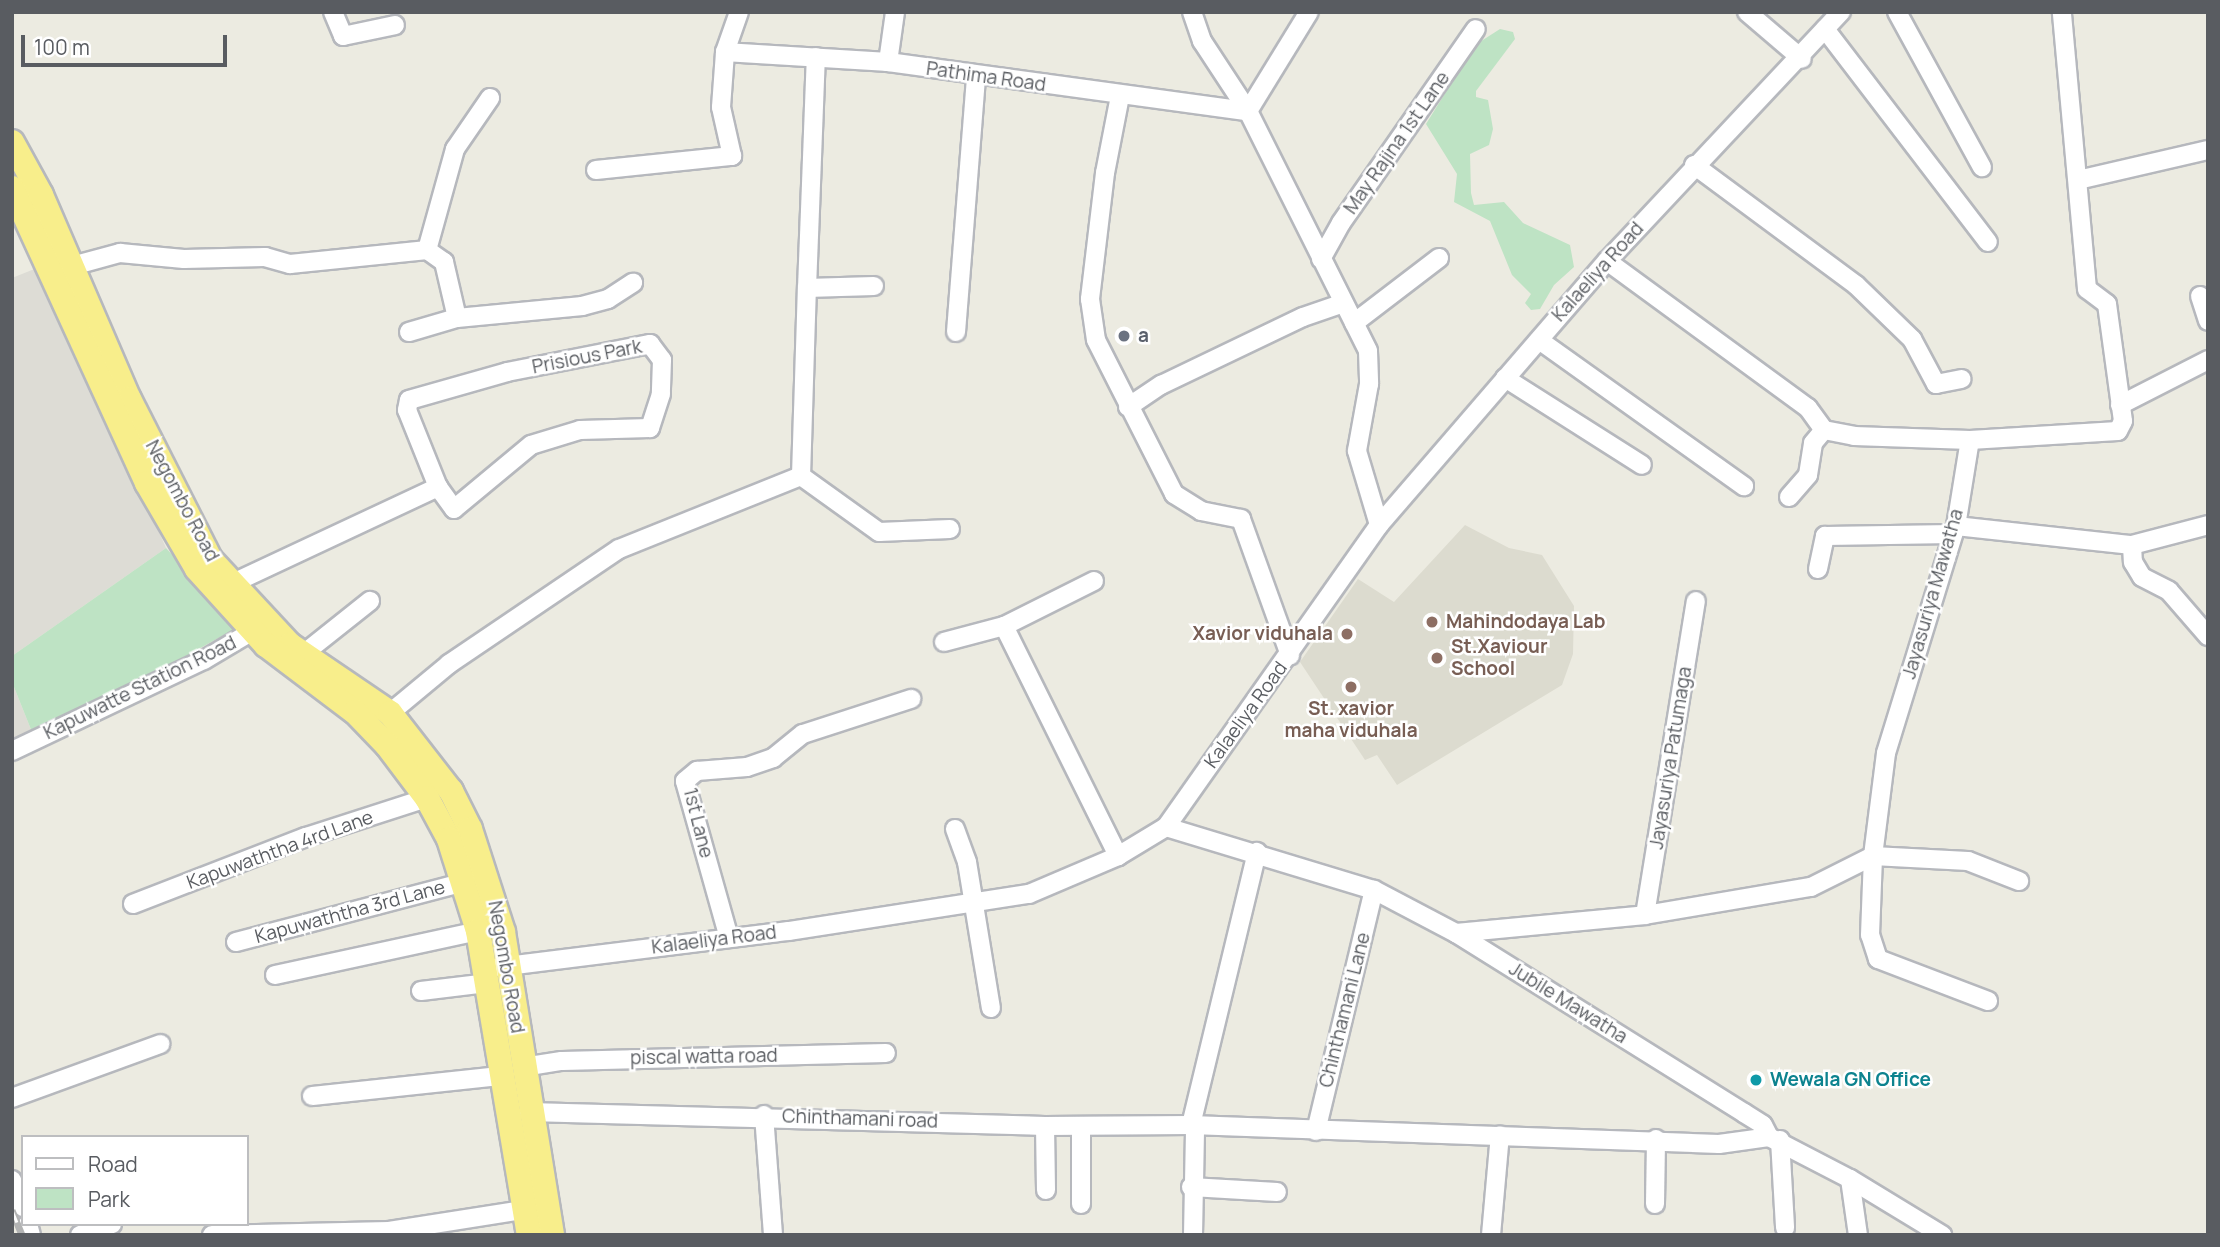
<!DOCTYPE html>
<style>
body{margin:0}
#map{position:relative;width:2220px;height:1247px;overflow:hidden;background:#ecebe1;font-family:Manrope,sans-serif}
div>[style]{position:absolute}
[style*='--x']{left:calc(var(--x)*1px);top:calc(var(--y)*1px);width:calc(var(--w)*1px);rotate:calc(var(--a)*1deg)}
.industrial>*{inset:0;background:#dddcd5}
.education>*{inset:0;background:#dcdbcf}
.green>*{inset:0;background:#bee3c4}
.roads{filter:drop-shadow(2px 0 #b6b8bd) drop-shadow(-2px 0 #b6b8bd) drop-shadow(0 2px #b6b8bd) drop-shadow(0 -2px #b6b8bd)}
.minor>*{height:18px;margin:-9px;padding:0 9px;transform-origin:9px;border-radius:9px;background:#fff}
.highway>*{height:24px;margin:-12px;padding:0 12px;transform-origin:12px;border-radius:12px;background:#f8ee8b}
.rail>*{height:7px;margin-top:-3.5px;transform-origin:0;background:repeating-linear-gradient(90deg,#fff 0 13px,#b2b3b3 0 26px);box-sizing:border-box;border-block:2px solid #b2b3b3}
.dots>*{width:19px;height:19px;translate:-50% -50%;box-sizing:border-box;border:4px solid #fff;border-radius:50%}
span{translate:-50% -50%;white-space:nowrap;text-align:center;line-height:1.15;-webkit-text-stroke:5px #fff;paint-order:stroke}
.street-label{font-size:19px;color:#595c61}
.worship-label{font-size:19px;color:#5b616d;font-weight:700}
.left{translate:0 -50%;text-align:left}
.education-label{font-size:19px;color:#785e54;font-weight:700}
.right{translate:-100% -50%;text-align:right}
.culture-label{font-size:19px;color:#0d838f;font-weight:700}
.frame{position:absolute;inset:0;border:14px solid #595c61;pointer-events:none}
.legend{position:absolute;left:21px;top:1135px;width:228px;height:91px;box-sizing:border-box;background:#fff;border:2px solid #bdbec0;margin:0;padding:9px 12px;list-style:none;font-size:21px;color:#595c61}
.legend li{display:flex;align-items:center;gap:14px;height:35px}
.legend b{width:35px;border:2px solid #bdbec0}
.scale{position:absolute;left:21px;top:35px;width:206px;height:32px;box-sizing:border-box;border:4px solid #595c61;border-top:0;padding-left:9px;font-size:21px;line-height:24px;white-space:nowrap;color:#595c61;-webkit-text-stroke:5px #fff;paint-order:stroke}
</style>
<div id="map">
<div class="industrial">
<div style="clip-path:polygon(42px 266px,166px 548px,12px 656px,12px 278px)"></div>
<div style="clip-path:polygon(12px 682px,32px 732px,12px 741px)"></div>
</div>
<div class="education">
<div style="clip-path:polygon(1465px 525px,1509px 548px,1542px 555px,1574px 606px,1573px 654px,1562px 685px,1397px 785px,1377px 755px,1365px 760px,1300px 662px,1358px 579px,1394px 602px)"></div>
</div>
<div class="green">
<div style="clip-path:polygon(1500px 29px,1513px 32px,1515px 39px,1476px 91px,1476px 97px,1488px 100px,1493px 129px,1489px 145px,1470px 154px,1471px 193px,1474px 205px,1504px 202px,1523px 223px,1570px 245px,1574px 267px,1554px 285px,1540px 309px,1531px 310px,1525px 303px,1531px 294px,1512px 275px,1490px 221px,1454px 202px,1457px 174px,1426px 124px,1475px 45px)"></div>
<div style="clip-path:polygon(166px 548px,238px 627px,111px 698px,32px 732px,12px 682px,12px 656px)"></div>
</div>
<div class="roads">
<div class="minor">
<div style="--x:333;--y:12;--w:26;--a:67"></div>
<div style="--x:343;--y:36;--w:53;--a:-11.9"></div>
<div style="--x:1192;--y:12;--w:31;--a:71"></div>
<div style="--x:1202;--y:41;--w:84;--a:56.7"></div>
<div style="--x:1248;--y:111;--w:268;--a:63.4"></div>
<div style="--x:1368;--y:351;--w:33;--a:88"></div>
<div style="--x:1369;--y:384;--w:68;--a:100.2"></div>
<div style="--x:1357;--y:451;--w:77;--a:73.4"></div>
<div style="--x:1747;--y:12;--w:72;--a:40.5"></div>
<div style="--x:1897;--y:12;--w:177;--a:61.3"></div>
<div style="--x:1825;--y:29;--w:268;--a:52.6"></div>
<div style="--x:725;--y:52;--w:163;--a:3.5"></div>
<div style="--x:888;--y:62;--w:363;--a:7.8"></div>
<div style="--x:888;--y:62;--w:50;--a:-82"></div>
<div style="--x:1120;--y:96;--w:78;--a:101"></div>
<div style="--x:1105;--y:173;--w:127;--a:96.8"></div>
<div style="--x:1090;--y:299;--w:41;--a:81.7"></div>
<div style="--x:1096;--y:340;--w:173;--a:63.1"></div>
<div style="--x:1174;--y:494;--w:32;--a:32"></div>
<div style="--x:1201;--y:511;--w:41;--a:11.3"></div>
<div style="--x:1241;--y:519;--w:145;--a:70.2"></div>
<div style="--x:1248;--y:111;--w:116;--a:-58.4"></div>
<div style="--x:1694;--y:165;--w:202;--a:36.5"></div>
<div style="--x:1856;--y:285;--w:78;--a:44"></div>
<div style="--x:1912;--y:339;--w:51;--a:61.9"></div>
<div style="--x:1936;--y:384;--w:26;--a:-11"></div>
<div style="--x:596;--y:170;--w:137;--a:-5.9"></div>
<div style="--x:732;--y:156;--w:50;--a:-102.7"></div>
<div style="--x:721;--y:107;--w:55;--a:-85.8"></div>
<div style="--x:725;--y:52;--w:42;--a:-70.7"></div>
<div style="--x:2078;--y:180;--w:133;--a:-13"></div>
<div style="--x:427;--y:250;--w:105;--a:-74.5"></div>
<div style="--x:455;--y:149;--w:62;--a:-55.5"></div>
<div style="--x:1321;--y:259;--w:41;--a:-60.9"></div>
<div style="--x:1341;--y:223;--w:236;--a:-55.2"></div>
<div style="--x:1607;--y:261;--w:249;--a:36.2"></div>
<div style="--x:1808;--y:408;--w:27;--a:54"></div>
<div style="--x:1824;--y:430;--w:31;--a:11"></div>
<div style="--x:1854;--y:436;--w:116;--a:2"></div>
<div style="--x:72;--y:266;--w:50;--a:-15.2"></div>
<div style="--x:120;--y:253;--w:64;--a:5.4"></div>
<div style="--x:184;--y:259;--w:81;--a:-1.4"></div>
<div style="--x:265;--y:257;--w:26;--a:16"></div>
<div style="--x:290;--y:264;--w:138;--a:-5.8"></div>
<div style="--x:427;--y:250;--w:21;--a:35"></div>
<div style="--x:444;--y:262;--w:57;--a:76.9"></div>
<div style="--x:457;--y:318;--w:126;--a:-5.5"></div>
<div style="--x:582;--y:306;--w:27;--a:-15"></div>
<div style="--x:608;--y:299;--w:30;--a:-33"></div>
<div style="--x:807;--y:288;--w:231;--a:-87.8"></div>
<div style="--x:2200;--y:296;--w:26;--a:72"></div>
<div style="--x:1354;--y:323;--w:107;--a:-37.4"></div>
<div style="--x:409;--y:332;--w:50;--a:-16.3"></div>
<div style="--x:956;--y:332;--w:256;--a:-85.5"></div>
<div style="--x:1539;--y:340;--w:252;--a:35.5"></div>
<div style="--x:1505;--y:378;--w:162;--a:32.4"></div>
<div style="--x:2120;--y:405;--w:99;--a:-27.1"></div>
<div style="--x:1128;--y:407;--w:40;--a:-34"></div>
<div style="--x:1161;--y:385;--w:157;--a:-25.6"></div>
<div style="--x:1303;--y:317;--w:43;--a:-18.9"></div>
<div style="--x:801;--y:476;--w:96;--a:35.7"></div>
<div style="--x:879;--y:532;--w:71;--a:-2.4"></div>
<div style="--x:1789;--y:497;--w:29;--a:-49"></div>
<div style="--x:1808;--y:475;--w:32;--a:-81"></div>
<div style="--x:1813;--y:443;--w:17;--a:-50"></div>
<div style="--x:1956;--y:526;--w:177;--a:6.2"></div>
<div style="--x:2132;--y:545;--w:79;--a:-14.7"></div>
<div style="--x:2132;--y:545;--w:17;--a:87"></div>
<div style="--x:2133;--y:562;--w:17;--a:59"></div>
<div style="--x:2142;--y:577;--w:30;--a:27"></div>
<div style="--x:2169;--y:591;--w:60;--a:49.1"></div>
<div style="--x:1818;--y:569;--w:34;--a:-78"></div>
<div style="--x:1825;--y:536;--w:128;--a:-0.9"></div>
<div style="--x:1094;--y:581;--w:101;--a:153.4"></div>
<div style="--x:1004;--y:626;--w:257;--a:63.6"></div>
<div style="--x:231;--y:584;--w:229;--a:-25.1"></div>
<div style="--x:438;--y:487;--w:83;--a:-111.9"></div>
<div style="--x:407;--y:410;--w:10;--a:-79"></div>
<div style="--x:409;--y:400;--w:102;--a:-15.9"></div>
<div style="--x:507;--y:372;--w:146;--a:-11.1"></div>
<div style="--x:650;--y:344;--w:20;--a:53"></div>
<div style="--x:662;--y:360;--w:34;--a:92"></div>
<div style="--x:661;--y:394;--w:36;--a:108"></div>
<div style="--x:650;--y:428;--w:70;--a:178.4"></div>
<div style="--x:580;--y:430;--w:51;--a:163"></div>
<div style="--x:531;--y:445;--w:100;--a:140.3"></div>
<div style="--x:454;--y:509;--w:27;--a:-126"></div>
<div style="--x:944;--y:642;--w:62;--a:-14.9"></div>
<div style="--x:302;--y:655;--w:87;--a:-38.5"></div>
<div style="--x:390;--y:713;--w:77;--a:-39.7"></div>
<div style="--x:449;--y:664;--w:205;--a:-34.1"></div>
<div style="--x:619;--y:549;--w:196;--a:-21.9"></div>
<div style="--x:801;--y:476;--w:188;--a:-88.2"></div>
<div style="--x:807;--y:288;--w:67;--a:-1.7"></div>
<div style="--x:12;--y:751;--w:212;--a:-25.4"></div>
<div style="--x:204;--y:660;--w:66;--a:-30.8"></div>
<div style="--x:1166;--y:827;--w:217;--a:16.9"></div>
<div style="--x:1374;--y:890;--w:93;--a:27.7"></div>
<div style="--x:1456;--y:933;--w:340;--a:32"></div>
<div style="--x:1744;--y:1113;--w:22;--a:32"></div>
<div style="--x:1763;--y:1125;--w:13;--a:63"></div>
<div style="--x:1769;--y:1137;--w:91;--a:27.4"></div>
<div style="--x:1850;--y:1179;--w:108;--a:31.3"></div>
<div style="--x:955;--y:829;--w:35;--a:70"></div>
<div style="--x:967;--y:862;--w:148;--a:80.7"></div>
<div style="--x:133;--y:904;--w:186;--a:-21.2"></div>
<div style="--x:306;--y:837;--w:127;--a:-17.9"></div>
<div style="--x:1645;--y:915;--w:318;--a:-80.8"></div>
<div style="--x:1456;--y:933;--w:190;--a:-5.4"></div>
<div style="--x:1645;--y:915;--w:168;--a:-9.6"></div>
<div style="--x:1811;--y:887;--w:69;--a:-26.6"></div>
<div style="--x:1873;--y:856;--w:104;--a:-82.8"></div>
<div style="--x:1886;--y:753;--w:238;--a:-72.9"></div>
<div style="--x:1956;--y:526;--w:87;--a:-80.8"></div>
<div style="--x:1970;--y:440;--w:148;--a:-3.5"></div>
<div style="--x:2118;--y:431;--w:11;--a:-63"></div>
<div style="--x:2123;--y:421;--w:118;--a:-97.8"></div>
<div style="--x:2107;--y:304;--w:25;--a:-143"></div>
<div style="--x:2087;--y:289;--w:278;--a:-95.2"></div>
<div style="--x:729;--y:938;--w:163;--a:-105.7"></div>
<div style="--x:685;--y:781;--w:16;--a:-40"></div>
<div style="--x:697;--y:771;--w:50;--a:-4.6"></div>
<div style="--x:747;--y:767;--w:28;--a:-19"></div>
<div style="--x:773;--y:758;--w:38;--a:-39"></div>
<div style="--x:803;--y:734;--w:114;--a:-18"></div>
<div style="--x:236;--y:942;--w:237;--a:-14.7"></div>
<div style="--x:499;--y:967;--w:292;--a:-7.1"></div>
<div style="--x:789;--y:931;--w:243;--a:-8.8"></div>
<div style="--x:1029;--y:894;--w:97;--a:-23.1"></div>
<div style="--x:1118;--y:856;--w:56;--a:-31.1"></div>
<div style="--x:1166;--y:827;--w:370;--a:-54.8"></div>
<div style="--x:1379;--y:525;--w:349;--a:-49.2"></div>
<div style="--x:1607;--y:261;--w:342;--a:-46.8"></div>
<div style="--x:275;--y:975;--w:208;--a:-12.2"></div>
<div style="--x:421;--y:991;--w:66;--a:-6.9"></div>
<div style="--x:1988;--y:1001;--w:118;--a:-159.1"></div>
<div style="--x:1878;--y:959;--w:25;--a:-108"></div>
<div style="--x:1870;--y:935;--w:79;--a:-87.8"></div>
<div style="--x:1873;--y:856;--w:95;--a:3"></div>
<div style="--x:1968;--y:861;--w:55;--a:21.4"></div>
<div style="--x:523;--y:1067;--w:39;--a:-9"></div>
<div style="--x:562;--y:1061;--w:324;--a:-1.4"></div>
<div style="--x:312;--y:1096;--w:189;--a:-6.1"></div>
<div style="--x:12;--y:1098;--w:158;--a:-20"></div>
<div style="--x:529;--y:1112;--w:516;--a:1.55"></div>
<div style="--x:1045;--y:1126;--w:146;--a:-0.4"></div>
<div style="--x:1191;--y:1125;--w:528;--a:2.06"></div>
<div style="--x:1719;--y:1144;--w:50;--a:-8"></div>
<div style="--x:764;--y:1115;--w:120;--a:85.7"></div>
<div style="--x:1191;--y:1125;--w:281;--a:-76.4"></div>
<div style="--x:1045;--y:1126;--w:64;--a:89.1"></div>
<div style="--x:1316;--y:1131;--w:248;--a:-76.5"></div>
<div style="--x:1780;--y:1140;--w:88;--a:86.7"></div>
<div style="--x:1850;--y:1179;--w:57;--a:81.9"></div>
<div style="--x:12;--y:1180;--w:29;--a:68"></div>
<div style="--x:1191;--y:1187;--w:86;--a:3.3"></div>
<div style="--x:1081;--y:1204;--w:78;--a:-90"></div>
<div style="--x:1655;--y:1204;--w:65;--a:-89.1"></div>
<div style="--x:28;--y:1224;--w:11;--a:75"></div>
<div style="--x:80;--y:1235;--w:34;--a:-19"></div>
<div style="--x:212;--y:1235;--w:177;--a:-1.3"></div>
<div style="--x:389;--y:1231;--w:136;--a:-8.9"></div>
<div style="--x:1193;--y:1235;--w:109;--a:-88.9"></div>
<div style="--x:1491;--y:1235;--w:100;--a:-84.9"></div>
</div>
<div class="highway">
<div style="--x:12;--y:142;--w:60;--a:61.3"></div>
<div style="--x:41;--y:195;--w:222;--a:66.7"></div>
<div style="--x:129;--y:399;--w:179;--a:63.1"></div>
<div style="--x:210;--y:559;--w:117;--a:47.1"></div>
<div style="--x:290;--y:645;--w:121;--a:34.2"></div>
<div style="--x:390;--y:713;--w:99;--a:52"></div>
<div style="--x:451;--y:791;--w:42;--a:63.4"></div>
<div style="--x:470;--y:829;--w:108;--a:72.2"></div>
<div style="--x:503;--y:932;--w:307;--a:80.8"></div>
<div style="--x:12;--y:188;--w:324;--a:65.4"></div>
<div style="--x:147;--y:483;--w:99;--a:59.8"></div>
<div style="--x:197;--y:569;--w:103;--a:47.8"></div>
<div style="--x:266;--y:645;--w:111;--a:37"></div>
<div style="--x:355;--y:712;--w:46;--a:45.9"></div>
<div style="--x:387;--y:745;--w:66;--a:53"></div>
<div style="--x:427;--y:798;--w:47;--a:61.8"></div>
<div style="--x:449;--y:839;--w:96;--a:72.5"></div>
<div style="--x:478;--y:931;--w:308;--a:80.5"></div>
</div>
</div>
<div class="rail">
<div style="--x:12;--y:1210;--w:27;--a:68"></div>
</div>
<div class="dots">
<div style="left:1124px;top:336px;background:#6b7280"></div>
<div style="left:1432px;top:622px;background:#8d6e63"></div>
<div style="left:1347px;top:634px;background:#8d6e63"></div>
<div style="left:1437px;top:658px;background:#8d6e63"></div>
<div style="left:1351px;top:687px;background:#8d6e63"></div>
<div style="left:1756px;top:1080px;background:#0f9aa8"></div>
</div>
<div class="street-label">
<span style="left:986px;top:77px;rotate:8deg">Pathima Road</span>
<span style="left:1397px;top:143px;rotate:-55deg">May Rajina 1st Lane</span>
<span style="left:1598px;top:272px;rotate:-48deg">Kalaeliya Road</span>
<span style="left:587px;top:357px;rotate:-11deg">Prisious Park</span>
<span style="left:182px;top:501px;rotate:62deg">Negombo Road</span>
<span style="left:1933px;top:594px;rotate:-74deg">Jayasuriya Mawatha</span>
<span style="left:140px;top:688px;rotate:-26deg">Kapuwatte Station Road</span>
<span style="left:1246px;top:715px;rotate:-54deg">Kalaeliya Road</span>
<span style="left:1671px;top:758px;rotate:-81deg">Jayasuriya Patumaga</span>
<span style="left:698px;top:823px;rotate:76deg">1st Lane</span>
<span style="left:280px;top:850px;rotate:-20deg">Kapuwaththa 4rd Lane</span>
<span style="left:350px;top:912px;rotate:-15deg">Kapuwaththa 3rd Lane</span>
<span style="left:714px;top:940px;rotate:-7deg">Kalaeliya Road</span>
<span style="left:506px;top:967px;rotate:80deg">Negombo Road</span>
<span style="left:1568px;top:1003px;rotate:32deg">Jubile Mawatha</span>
<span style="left:1345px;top:1010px;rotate:-76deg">Chinthamani Lane</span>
<span style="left:704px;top:1057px;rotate:-1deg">piscal watta road</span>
<span style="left:860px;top:1119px;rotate:2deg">Chinthamani road</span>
</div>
<div class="worship-label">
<span class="left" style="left:1138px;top:336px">a</span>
</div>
<div class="education-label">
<span class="left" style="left:1446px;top:622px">Mahindodaya Lab</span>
<span class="right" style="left:1333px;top:634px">Xavior viduhala</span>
<span class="left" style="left:1451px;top:658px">St.Xaviour<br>School</span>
<span style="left:1351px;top:720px">St. xavior<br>maha viduhala</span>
</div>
<div class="culture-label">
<span class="left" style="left:1770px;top:1080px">Wewala GN Office</span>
</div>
<div class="frame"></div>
<ul class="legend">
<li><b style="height:9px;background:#fff"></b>Road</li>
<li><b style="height:19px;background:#bee3c4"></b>Park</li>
</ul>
<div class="scale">100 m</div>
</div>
